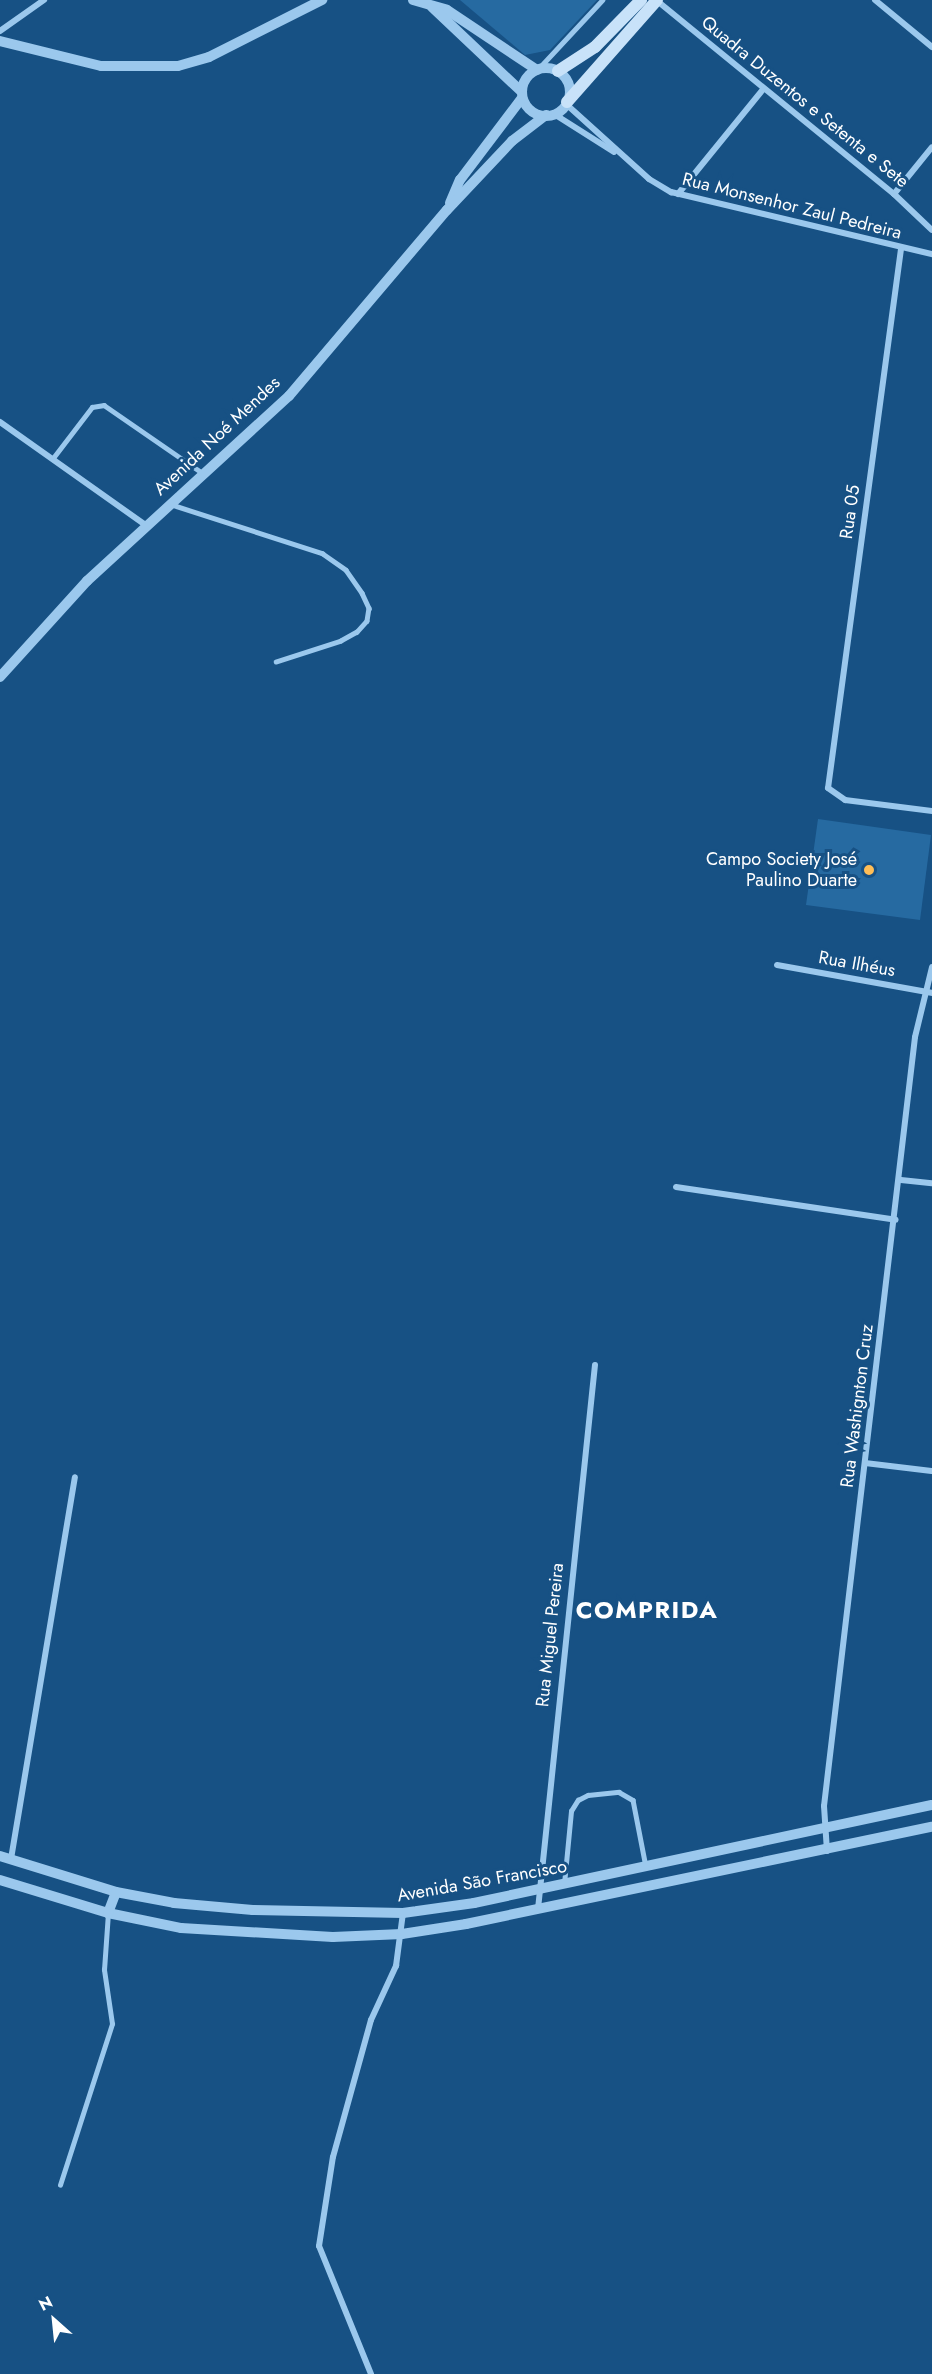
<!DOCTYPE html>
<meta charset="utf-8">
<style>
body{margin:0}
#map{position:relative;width:932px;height:2374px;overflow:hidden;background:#175184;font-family:Jost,sans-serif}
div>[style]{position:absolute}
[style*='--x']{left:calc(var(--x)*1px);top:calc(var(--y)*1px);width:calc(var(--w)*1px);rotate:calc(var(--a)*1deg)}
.green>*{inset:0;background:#266aa1}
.service>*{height:4.5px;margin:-2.25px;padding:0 2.25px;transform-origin:2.25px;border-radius:2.25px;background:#9bc8ed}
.pedestrian>*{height:5px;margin:-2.5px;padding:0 2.5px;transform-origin:2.5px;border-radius:2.5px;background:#9bc8ed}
.minor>*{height:6px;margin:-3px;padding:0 3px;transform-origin:3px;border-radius:3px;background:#9bc8ed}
.tertiary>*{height:10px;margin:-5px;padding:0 5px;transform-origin:5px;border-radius:5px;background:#9bc8ed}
.tertiary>.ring{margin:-5px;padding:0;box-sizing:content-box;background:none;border:10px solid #9bc8ed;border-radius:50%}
.secondary>*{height:12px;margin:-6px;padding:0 6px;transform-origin:6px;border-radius:6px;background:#c8e2f9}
.dots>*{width:16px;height:16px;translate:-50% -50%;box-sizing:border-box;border:3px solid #175184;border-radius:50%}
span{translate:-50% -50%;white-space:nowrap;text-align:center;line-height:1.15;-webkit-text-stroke:6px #175184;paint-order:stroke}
.street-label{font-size:18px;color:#fff}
.poi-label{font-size:18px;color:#fff}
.right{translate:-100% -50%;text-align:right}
.district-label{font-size:24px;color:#fff;font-weight:700;letter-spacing:1.5px}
.north{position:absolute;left:24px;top:2290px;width:60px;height:60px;-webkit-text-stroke:4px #175184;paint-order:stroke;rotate:333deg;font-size:16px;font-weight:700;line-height:24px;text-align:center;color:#fff}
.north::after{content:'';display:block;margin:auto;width:21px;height:27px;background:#fff;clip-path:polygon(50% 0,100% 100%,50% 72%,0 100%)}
</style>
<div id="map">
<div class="green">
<div style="clip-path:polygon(460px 0,597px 0,550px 50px,525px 55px)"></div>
<div style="clip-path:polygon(818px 819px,931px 835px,920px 920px,806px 905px)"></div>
</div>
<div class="service">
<div style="--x:53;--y:458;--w:64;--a:-52.6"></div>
<div style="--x:92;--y:407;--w:12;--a:-9"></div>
<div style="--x:104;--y:405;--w:121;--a:34.6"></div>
<div style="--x:173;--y:505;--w:157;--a:17.9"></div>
<div style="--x:322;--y:553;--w:29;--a:35"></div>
<div style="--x:346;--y:570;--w:28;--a:55"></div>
<div style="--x:362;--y:593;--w:17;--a:65"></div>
<div style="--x:369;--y:608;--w:13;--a:99"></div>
<div style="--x:367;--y:621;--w:15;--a:132"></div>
<div style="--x:357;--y:632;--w:18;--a:151"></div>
<div style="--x:341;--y:641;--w:68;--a:162.1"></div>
<div style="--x:564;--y:1884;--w:73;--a:-84.5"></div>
<div style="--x:571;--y:1811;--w:13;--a:-58"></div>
<div style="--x:578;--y:1800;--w:11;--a:-27"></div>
<div style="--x:588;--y:1795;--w:31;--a:-6"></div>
<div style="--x:619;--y:1792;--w:16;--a:30"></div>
<div style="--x:633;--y:1800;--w:68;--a:79"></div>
<div style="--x:60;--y:2185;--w:169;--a:-72.1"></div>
<div style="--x:112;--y:2024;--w:55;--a:-98.4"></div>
<div style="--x:104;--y:1970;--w:57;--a:-86"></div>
</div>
<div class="pedestrian">
<div style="--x:537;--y:70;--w:96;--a:-47.1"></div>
</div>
<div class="minor">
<div style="--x:656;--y:0;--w:307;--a:39.2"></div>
<div style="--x:894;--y:194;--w:52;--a:43.5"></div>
<div style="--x:875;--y:0;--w:74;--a:39.5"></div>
<div style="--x:0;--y:31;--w:54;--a:-35.2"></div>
<div style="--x:566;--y:104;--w:112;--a:42.1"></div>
<div style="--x:649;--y:179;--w:26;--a:31"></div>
<div style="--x:671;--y:192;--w:268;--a:13.4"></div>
<div style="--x:554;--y:114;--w:71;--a:32.3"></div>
<div style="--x:678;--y:194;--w:136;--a:-50.9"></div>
<div style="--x:894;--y:194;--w:60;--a:-51"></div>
<div style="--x:901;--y:249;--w:544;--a:97.71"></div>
<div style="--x:828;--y:788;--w:21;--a:35"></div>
<div style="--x:845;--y:800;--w:88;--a:7.2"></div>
<div style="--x:0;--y:422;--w:180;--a:35.3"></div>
<div style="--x:777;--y:965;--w:158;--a:10.2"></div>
<div style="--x:901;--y:1180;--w:31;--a:6"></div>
<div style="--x:676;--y:1187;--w:222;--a:8.5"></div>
<div style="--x:865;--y:1463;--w:67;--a:6.8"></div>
<div style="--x:827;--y:1851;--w:45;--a:-93.8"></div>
<div style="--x:824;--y:1806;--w:774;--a:-83.25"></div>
<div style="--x:915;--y:1037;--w:72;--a:-76.3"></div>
<div style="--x:11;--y:1859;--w:387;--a:-80.5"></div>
<div style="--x:538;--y:1909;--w:547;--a:-84.02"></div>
<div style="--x:371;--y:2374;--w:138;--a:-112.1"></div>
<div style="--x:319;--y:2246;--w:90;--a:-81.1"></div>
<div style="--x:333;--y:2157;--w:142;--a:-74.5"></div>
<div style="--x:371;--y:2020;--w:60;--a:-65.2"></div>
<div style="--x:396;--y:1966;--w:53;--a:-82.5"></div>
</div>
<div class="tertiary">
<div style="--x:413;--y:0;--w:35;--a:16"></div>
<div style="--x:447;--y:10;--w:108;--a:33.7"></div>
<div style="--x:432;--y:7;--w:124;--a:43.4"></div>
<div style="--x:0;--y:41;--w:104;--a:13.9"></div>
<div style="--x:101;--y:66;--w:77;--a:0"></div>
<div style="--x:178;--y:66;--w:32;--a:-16"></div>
<div style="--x:209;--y:57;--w:127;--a:-26.8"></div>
<div class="ring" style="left:522px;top:68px;width:38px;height:38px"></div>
<div style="--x:450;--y:203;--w:25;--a:-67"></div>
<div style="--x:460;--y:180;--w:103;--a:-52.9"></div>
<div style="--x:0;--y:677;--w:130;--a:-47.8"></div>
<div style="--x:87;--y:581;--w:274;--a:-42.5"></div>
<div style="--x:289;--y:396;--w:244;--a:-49.7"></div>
<div style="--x:447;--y:210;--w:95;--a:-46.7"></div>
<div style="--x:512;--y:141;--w:43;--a:-37.4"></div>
<div style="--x:0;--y:1856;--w:121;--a:17.2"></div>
<div style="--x:116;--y:1892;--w:59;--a:10.7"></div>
<div style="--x:174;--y:1903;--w:79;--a:5.1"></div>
<div style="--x:253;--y:1910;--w:150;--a:1.1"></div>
<div style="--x:403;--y:1913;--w:72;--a:-8"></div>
<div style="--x:474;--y:1903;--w:468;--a:-12.1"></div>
<div style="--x:0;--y:1880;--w:113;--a:17"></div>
<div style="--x:108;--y:1913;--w:75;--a:11.6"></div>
<div style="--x:181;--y:1928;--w:152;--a:3.4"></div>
<div style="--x:333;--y:1937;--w:69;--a:-2.5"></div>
<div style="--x:402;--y:1934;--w:65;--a:-8.9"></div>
<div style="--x:466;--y:1924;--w:476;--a:-11.8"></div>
<div style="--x:108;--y:1913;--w:22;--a:-69"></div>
</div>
<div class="secondary">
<div style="--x:558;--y:71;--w:44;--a:-33"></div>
<div style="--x:595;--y:47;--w:66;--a:-45.6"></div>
<div style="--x:567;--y:102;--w:136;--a:-48.6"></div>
</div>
<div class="dots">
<div style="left:869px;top:870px;background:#ffbe57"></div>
</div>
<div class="street-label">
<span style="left:805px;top:102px;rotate:39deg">Quadra Duzentos e Setenta e Sete</span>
<span style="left:792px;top:206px;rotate:14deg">Rua Monsenhor Zaul Pedreira</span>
<span style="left:217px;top:436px;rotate:-43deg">Avenida Noé Mendes</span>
<span style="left:850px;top:512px;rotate:-82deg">Rua 05</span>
<span style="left:857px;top:964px;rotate:10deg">Rua Ilhéus</span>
<span style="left:857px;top:1406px;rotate:-83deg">Rua Washignton Cruz</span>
<span style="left:550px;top:1635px;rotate:-84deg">Rua Miguel Pereira</span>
<span style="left:482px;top:1881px;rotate:-10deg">Avenida São Francisco</span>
</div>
<div class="poi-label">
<span class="right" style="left:857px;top:870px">Campo Society José<br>Paulino Duarte</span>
</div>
<div class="district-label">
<span style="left:647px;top:1610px">COMPRIDA</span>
</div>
<div class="north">N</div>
</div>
